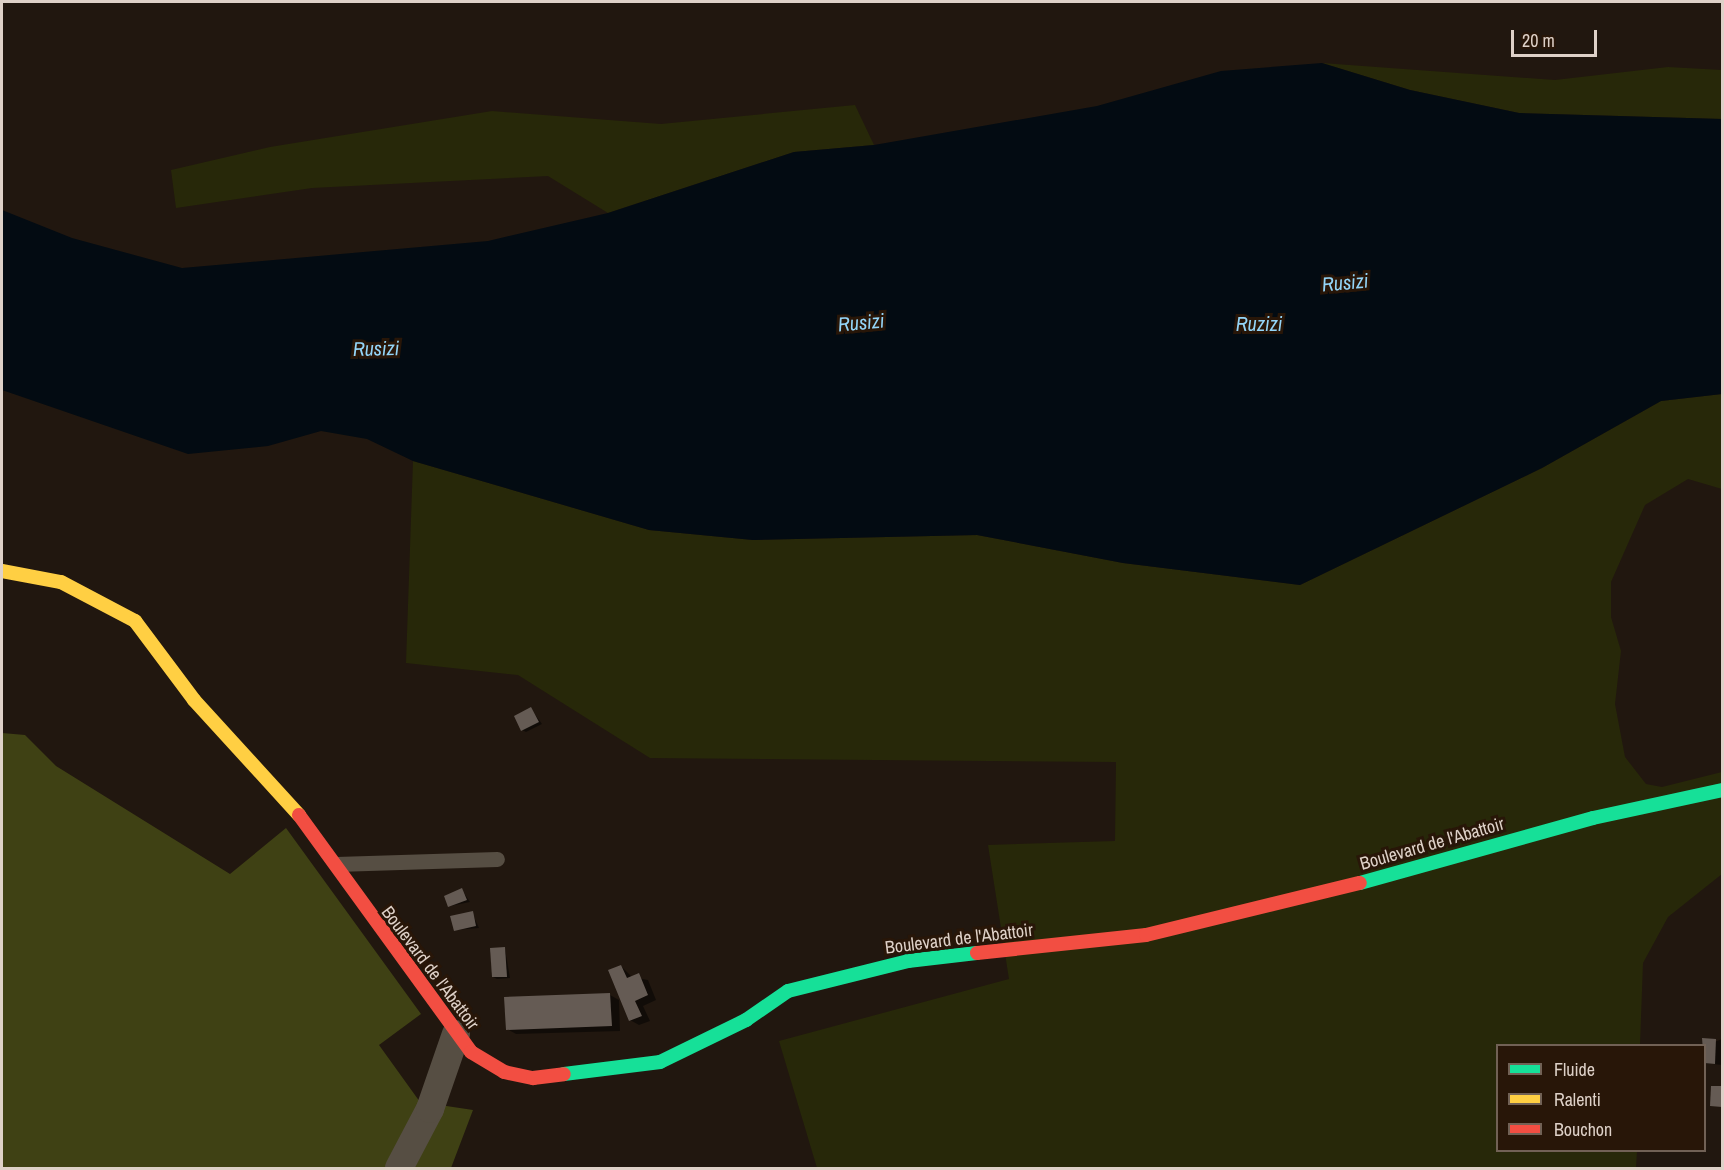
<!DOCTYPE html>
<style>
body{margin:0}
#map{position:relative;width:1724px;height:1170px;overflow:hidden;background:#21170f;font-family:"Archivo Narrow",sans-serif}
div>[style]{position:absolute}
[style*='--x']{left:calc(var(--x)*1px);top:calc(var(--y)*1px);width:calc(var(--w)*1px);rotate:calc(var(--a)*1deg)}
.green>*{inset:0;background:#272809}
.forest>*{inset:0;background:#3f4114}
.water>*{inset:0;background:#030b12}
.shadow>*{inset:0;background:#0007}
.building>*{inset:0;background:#655b54}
.lane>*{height:15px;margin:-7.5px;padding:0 7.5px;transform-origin:7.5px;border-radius:7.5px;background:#564e43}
.street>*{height:28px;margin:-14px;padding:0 14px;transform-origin:14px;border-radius:14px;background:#564e43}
.fast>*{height:14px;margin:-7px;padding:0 7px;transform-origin:7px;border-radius:7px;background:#16e098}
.slow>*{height:14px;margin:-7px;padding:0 7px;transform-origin:7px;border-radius:7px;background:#ffcf43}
.jam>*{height:14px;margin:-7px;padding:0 7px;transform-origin:7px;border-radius:7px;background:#f24e42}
span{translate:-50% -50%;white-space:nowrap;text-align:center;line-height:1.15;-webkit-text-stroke:6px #281608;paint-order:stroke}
.street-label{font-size:18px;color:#ded1c8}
.water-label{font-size:20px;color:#94d5f8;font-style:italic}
.frame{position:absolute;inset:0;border:3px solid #ded1c8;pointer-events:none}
.legend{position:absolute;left:1496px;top:1044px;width:210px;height:108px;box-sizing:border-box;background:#281608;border:2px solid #716155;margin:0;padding:8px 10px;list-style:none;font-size:18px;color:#ded1c8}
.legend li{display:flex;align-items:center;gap:12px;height:30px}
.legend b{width:30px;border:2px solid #716155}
.scale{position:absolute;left:1511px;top:30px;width:86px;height:27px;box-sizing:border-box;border:3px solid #ded1c8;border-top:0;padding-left:8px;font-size:18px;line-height:21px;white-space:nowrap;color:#ded1c8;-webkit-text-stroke:4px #281608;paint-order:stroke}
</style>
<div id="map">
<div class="green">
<div style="clip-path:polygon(1322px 63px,1555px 80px,1668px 67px,1722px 70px,1722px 119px,1519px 113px,1410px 90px)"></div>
<div style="clip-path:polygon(855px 105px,874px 145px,794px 152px,608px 213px,548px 176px,312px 188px,176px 208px,171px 170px,270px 147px,492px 111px,661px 124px)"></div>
<div style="clip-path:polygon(1722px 394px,1722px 489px,1688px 479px,1645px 505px,1611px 582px,1611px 617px,1621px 651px,1615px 704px,1625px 757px,1646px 784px,1662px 787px,1722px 772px,1722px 874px,1668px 917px,1643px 963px,1640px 1045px,1498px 1046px,1498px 1150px,1637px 1151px,1636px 1168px,817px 1168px,779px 1041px,1009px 979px,988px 845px,1115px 841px,1116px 762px,650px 758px,518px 675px,406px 663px,413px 461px,649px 530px,753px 540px,977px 535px,1123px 563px,1300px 585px,1542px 468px,1661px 401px)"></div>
</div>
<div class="forest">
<div style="clip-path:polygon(2px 733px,25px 735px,56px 766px,230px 874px,286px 828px,421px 1014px,379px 1045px,420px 1102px,473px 1110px,451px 1168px,2px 1168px)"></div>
</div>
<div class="water">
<div style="clip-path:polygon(1322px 63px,1410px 90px,1519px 113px,1722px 119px,1722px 394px,1661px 401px,1542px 468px,1300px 585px,1123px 563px,977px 535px,753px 540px,649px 530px,413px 461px,367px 439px,321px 431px,268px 446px,188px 454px,2px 390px,2px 210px,72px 238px,182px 268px,488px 241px,608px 213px,794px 152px,874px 145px,1097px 106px,1221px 71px)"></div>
</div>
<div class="shadow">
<div style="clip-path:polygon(531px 709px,542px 724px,526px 732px,522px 730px)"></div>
<div style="clip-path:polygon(462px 890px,470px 902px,450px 906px)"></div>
<div style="clip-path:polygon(472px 913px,479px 928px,455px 930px)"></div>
<div style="clip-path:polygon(505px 949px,510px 978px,497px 979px,493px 977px)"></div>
<div style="clip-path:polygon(621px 966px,632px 977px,648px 980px,656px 1000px,643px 1006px,650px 1021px,639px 1025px,630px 1020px)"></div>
<div style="clip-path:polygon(610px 995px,619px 1000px,620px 1031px,516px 1034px,507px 1029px)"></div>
<div style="clip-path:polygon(1722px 1039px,1722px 1065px,1704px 1063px,1704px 1046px)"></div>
</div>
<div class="building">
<div style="clip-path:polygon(531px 707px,539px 722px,521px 731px,514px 716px)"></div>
<div style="clip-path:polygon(462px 888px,467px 900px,448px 907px,444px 896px)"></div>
<div style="clip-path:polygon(473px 911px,476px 926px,454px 931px,450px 916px)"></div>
<div style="clip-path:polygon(505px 947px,507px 977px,492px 977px,490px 948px)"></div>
<div style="clip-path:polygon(621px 965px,627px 978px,639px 973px,648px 995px,635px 1001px,642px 1016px,629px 1021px,608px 970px)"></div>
<div style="clip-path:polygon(610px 993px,612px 1026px,506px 1030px,504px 997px)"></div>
<div style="clip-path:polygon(1702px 1038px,1716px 1039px,1715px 1064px,1704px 1063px)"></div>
<div style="clip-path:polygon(1711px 1086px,1722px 1086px,1722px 1107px,1710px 1106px)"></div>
</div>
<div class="lane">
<div style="--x:336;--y:864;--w:161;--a:-1.8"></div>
</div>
<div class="street">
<div style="--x:399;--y:1168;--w:67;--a:-62.3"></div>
<div style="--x:430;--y:1109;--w:79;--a:-70.9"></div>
</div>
<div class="fast">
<div style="--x:1360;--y:883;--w:242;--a:-15.6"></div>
<div style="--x:1593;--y:818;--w:132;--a:-12.2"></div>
<div style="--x:564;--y:1074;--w:97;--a:-7.1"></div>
<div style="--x:660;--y:1062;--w:96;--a:-26"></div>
<div style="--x:746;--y:1020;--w:51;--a:-34.6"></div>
<div style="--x:788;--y:991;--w:124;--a:-14"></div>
<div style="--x:908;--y:961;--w:69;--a:-6.6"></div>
</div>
<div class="slow">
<div style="--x:2;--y:571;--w:60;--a:10.6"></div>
<div style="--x:61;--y:582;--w:84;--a:27.8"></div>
<div style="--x:135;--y:621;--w:99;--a:53.2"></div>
<div style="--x:194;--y:700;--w:156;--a:47.6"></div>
</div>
<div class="jam">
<div style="--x:299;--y:815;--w:293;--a:54"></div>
<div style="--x:471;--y:1052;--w:39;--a:31"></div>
<div style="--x:504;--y:1072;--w:30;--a:12"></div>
<div style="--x:533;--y:1078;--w:31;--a:-7"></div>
<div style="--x:977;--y:953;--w:170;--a:-6.1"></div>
<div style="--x:1146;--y:935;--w:220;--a:-13.7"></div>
</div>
<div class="street-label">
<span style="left:1432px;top:844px;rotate:-16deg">Boulevard de l'Abattoir</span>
<span style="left:959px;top:939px;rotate:-7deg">Boulevard de l'Abattoir</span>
<span style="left:430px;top:968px;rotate:53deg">Boulevard de l'Abattoir</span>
</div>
<div class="water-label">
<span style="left:1345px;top:282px;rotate:-5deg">Rusizi</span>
<span style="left:861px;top:322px;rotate:-5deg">Rusizi</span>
<span style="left:1259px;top:323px">Ruzizi</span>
<span style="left:376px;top:348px;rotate:-1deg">Rusizi</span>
</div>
<div class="frame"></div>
<ul class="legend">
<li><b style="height:8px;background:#16e098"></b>Fluide</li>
<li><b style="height:8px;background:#ffcf43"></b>Ralenti</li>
<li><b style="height:8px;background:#f24e42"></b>Bouchon</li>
</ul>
<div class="scale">20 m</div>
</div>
